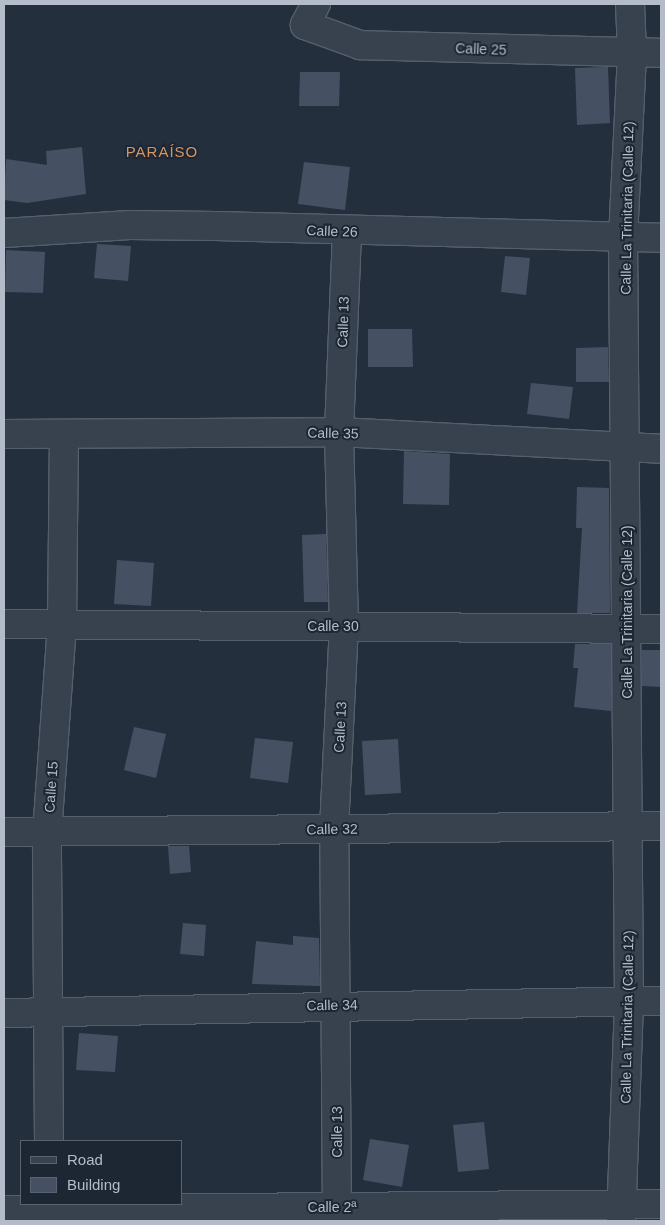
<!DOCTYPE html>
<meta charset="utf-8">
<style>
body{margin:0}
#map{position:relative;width:665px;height:1225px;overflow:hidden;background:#242f3e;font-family:Helvetica,sans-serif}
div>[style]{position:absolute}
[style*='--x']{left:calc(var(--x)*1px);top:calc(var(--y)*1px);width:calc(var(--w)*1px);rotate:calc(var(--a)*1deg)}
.building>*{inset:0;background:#455162}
.roads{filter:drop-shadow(1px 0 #565f6c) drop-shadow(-1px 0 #565f6c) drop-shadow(0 1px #565f6c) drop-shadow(0 -1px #565f6c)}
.street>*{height:28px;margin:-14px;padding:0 14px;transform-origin:14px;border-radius:14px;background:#38414e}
span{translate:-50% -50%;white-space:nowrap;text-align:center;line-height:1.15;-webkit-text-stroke:4px #1d2633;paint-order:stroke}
.street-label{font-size:14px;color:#b4bcc9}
.neighbourhood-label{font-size:15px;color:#d59563;letter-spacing:1px}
.frame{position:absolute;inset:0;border:5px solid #b4bcc9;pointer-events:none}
.legend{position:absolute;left:20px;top:1140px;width:162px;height:65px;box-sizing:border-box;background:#1d2633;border:1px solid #59626f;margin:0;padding:6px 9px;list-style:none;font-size:15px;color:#b4bcc9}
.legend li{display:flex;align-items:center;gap:10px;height:25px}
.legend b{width:25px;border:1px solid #59626f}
</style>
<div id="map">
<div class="building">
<div style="clip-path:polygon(608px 67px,610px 123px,577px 125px,575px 68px)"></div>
<div style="clip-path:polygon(300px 72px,340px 72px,339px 106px,299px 106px)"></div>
<div style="clip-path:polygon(82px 147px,86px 194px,27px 203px,4px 200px,6px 159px,47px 165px,46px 151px)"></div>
<div style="clip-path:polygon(304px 162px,350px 167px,345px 210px,298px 204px)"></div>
<div style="clip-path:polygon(97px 244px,131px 246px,128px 281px,94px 278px)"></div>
<div style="clip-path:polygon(6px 250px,45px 252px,43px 293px,5px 292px)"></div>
<div style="clip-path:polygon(505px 256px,530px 258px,526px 295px,501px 292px)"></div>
<div style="clip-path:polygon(368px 329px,412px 329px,413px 367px,368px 367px)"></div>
<div style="clip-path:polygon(608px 347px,609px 382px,576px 382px,576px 348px)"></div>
<div style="clip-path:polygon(531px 383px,573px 387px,569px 419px,527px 414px)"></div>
<div style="clip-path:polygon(404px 451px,450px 454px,449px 505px,403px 504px)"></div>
<div style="clip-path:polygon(577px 487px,609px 488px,610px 613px,577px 613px,582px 528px,576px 528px)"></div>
<div style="clip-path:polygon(326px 534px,328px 602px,304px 602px,302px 535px)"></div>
<div style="clip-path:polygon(117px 560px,154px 563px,151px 606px,114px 604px)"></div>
<div style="clip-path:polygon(575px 644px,611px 644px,611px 711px,574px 707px,578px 668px,573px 668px)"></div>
<div style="clip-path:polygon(642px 650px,661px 650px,661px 687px,642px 686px)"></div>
<div style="clip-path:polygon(134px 727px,166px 734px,156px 778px,124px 770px)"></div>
<div style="clip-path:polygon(255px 738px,293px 742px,288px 783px,250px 778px)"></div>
<div style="clip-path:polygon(398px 739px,401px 793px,365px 795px,362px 741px)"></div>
<div style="clip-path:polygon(168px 846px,189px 846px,191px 872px,170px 874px)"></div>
<div style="clip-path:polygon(183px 923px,206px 925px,204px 956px,180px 954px)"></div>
<div style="clip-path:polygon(293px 936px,319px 938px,320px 986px,252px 984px,256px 941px,293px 945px)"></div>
<div style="clip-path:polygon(79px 1033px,118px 1036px,115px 1072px,76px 1070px)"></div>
<div style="clip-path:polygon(484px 1122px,489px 1169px,458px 1172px,453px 1125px)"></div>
<div style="clip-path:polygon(370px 1139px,409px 1145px,402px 1187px,363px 1180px)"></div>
</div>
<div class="roads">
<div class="street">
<div style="--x:316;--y:4;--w:24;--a:118"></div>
<div style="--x:305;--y:25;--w:59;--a:20"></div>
<div style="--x:360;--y:45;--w:301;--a:1.5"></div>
<div style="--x:4;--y:233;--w:126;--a:-3.6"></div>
<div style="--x:130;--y:225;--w:86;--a:0.7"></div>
<div style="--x:216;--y:226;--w:445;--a:1.5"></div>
<div style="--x:4;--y:434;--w:335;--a:-0.3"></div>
<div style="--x:339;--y:432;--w:322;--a:3"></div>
<div style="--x:4;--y:624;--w:657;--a:0.44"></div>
<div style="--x:4;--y:832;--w:657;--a:-0.52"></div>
<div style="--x:4;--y:1013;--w:657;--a:-1.05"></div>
<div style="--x:49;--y:1141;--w:307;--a:-90.4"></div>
<div style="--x:47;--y:834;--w:211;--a:-85.9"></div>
<div style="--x:62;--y:624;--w:190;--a:-89.4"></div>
<div style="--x:4;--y:1210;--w:657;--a:-0.52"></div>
<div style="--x:337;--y:1221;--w:392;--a:-90.4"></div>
<div style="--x:334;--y:829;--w:203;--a:-87.2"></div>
<div style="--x:344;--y:626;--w:194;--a:-91.5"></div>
<div style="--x:339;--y:432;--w:199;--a:-87.7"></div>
<div style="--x:621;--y:1221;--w:219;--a:-87.9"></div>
<div style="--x:629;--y:1002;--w:764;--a:-90.45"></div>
<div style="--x:623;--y:238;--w:185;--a:-87.2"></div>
<div style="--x:632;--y:53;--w:49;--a:-92.3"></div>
</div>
</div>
<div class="street-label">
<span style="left:481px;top:49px;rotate:2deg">Calle 25</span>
<span style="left:627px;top:208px;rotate:-89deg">Calle La Trinitaria (Calle 12)</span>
<span style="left:332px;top:231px;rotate:2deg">Calle 26</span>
<span style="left:343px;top:322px;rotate:-88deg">Calle 13</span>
<span style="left:333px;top:433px;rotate:1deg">Calle 35</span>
<span style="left:627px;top:612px;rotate:-90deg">Calle La Trinitaria (Calle 12)</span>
<span style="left:333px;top:626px">Calle 30</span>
<span style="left:340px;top:727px;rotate:-87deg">Calle 13</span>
<span style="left:51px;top:787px;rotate:-86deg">Calle 15</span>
<span style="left:332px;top:829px;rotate:-1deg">Calle 32</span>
<span style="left:332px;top:1005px;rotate:-1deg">Calle 34</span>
<span style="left:627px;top:1017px;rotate:-89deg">Calle La Trinitaria (Calle 12)</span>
<span style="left:337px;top:1132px;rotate:-90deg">Calle 13</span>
<span style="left:332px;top:1207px">Calle 2ª</span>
</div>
<div class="neighbourhood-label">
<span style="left:162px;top:152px">PARAÍSO</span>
</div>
<div class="frame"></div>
<ul class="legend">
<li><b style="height:6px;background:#38414e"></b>Road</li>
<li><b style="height:14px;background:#455162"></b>Building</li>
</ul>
</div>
